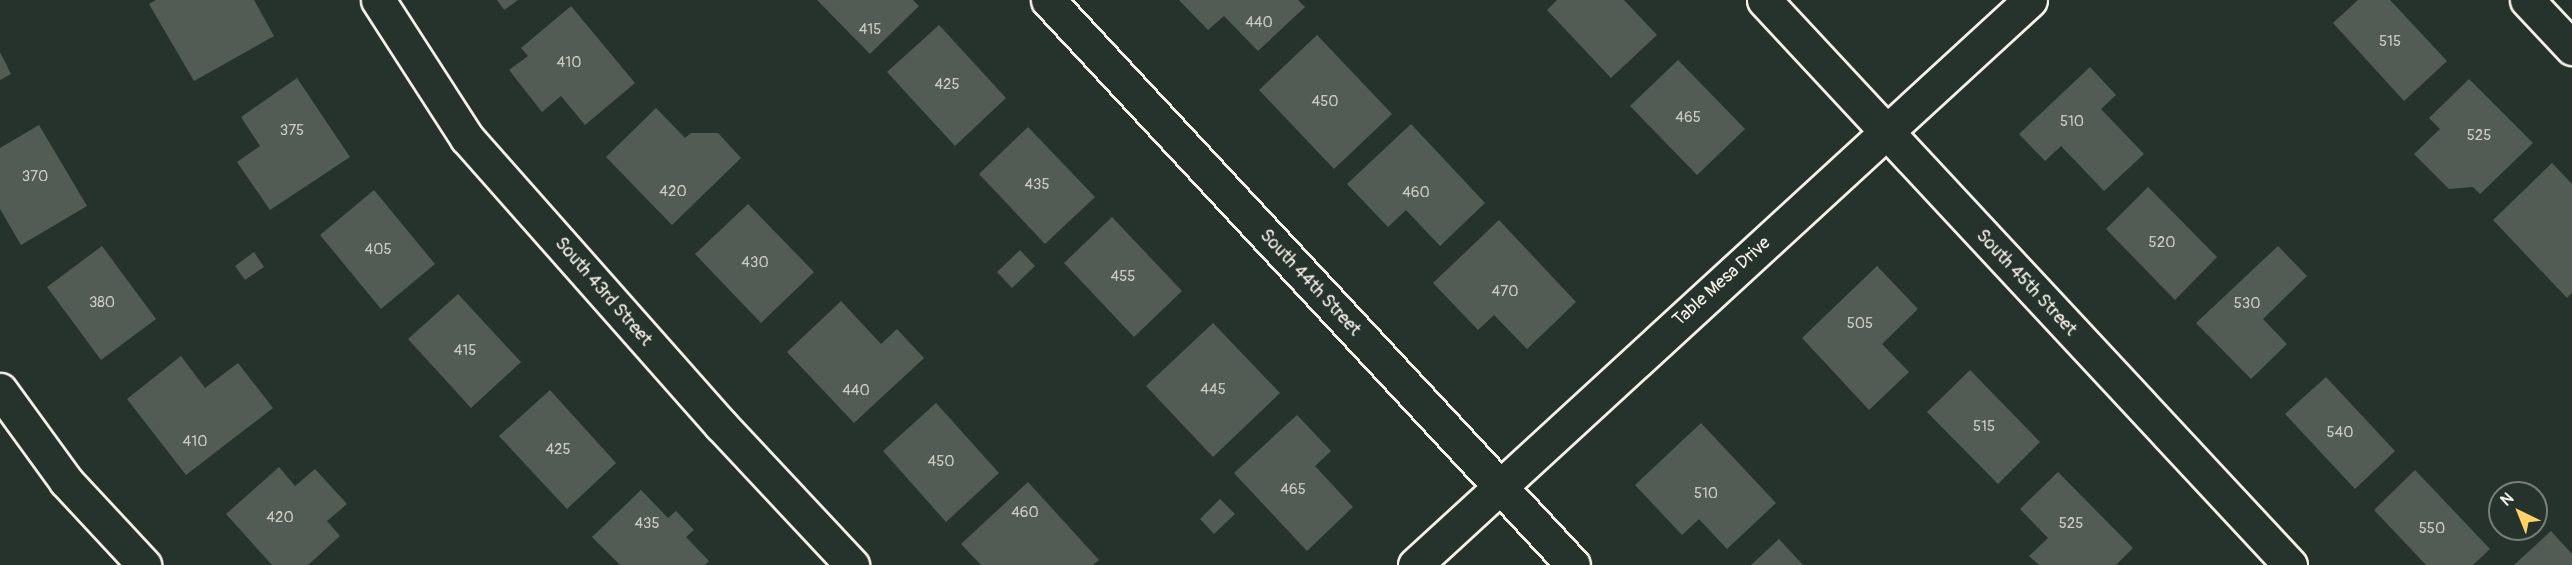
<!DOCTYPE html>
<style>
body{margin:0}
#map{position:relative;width:2572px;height:565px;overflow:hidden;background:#26332d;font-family:Pangolin,sans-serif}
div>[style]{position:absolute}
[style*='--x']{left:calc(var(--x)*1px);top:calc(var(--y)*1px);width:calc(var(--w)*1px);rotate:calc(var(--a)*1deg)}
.building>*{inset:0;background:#525c55}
.roads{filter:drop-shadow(2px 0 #f4f1e8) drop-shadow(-2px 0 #f4f1e8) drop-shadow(0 2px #f4f1e8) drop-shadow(0 -2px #f4f1e8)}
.street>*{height:33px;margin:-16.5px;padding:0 16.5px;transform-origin:16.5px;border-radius:16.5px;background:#26332d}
.highway>*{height:33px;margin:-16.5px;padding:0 16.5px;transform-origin:16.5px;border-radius:16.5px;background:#26332d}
span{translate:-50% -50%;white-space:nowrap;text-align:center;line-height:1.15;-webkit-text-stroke:5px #26332d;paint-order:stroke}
.number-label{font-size:15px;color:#ccccc3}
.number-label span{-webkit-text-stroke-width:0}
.street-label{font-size:18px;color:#f4f1e8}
.north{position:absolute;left:2488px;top:481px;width:60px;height:60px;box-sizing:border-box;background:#26332d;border:2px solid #787f78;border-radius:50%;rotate:317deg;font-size:16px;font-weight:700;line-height:24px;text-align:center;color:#f4f1e8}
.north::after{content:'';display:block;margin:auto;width:21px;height:27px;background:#ffd166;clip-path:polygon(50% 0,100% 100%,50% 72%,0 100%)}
</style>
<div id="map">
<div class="building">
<div style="clip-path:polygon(156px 0,254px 0,274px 36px,194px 81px,149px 4px)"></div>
<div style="clip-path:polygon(497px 0,518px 0,504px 10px)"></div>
<div style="clip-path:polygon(817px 0,913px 0,919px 6px,870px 54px)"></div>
<div style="clip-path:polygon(1179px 0,1298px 0,1305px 7px,1258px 51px,1224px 16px,1208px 30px)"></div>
<div style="clip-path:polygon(1557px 0,1624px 0,1657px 35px,1611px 78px,1547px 10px)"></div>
<div style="clip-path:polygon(2358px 0,2390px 0,2447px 61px,2404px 101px,2333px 23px)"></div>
<div style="clip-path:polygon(571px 6px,635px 83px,585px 125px,561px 96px,542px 112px,509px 70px,528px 56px,521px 48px)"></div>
<div style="clip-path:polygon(939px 25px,1006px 98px,955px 146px,887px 72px)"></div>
<div style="clip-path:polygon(1317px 35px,1392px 114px,1334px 169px,1259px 90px)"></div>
<div style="clip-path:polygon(0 52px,11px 74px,0 80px)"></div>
<div style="clip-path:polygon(1678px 60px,1745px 129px,1697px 175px,1630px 106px)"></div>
<div style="clip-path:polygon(2090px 67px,2116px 95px,2101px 109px,2144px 154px,2104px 191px,2061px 146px,2045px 161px,2019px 134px)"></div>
<div style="clip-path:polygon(297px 78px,350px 157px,270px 210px,237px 162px,260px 146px,241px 117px)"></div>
<div style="clip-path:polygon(2469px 79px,2533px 143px,2480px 194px,2473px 187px,2449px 189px,2414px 154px,2440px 129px,2429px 118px)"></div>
<div style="clip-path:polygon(656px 108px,685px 138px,691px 133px,718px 133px,741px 158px,672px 225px,606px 157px)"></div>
<div style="clip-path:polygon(1411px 124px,1485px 203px,1440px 246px,1406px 210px,1388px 227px,1347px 184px)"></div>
<div style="clip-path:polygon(39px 125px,87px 206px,21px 245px,0 209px,0 148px)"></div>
<div style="clip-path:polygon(1028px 127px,1095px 197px,1045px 244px,979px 174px)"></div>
<div style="clip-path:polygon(2552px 163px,2572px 184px,2572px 293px,2567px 298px,2493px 220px)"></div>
<div style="clip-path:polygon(2148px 187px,2217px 257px,2175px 300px,2106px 229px)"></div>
<div style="clip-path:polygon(374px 190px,435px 264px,381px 309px,320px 235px)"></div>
<div style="clip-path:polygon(748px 204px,814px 272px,761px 323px,695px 254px)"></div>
<div style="clip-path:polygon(1112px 217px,1182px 291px,1134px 337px,1064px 263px)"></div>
<div style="clip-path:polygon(1499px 220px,1576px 302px,1527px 349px,1494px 315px,1478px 330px,1433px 283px)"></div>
<div style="clip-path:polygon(102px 246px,156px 319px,101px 360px,47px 287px)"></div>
<div style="clip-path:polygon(2278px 246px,2307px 276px,2263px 319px,2287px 344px,2251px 379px,2196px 323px)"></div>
<div style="clip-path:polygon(1020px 250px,1035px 266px,1012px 288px,997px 272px)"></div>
<div style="clip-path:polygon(254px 252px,264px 267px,245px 280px,235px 266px)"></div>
<div style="clip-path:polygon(1877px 266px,1918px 309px,1882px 344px,1909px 372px,1869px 410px,1802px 338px)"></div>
<div style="clip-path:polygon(458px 294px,521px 362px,471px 408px,408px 339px)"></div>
<div style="clip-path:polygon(841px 301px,881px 344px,897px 329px,924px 358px,854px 423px,787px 352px)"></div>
<div style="clip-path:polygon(1213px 323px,1280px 393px,1213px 457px,1146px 386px)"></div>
<div style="clip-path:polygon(181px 356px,205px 388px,238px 363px,273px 408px,186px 475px,127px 399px)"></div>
<div style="clip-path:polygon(1970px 370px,2040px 442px,1998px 484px,1927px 412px)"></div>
<div style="clip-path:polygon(2326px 377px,2395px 451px,2355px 489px,2285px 414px)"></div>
<div style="clip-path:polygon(550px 390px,616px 463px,567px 509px,499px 436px)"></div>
<div style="clip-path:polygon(936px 403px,999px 473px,946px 522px,883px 451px)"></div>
<div style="clip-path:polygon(1297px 415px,1331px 451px,1315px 466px,1353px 507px,1307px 551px,1234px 473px)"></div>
<div style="clip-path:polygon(1701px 423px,1776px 503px,1727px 549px,1699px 519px,1682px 535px,1635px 485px)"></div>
<div style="clip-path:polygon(279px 467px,295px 486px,315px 469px,347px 504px,327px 521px,340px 536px,308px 565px,272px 565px,226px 514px)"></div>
<div style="clip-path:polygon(2415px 470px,2490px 549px,2473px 565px,2426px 565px,2374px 510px)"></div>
<div style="clip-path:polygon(2058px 472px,2133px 548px,2116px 565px,2039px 565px,2029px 556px,2048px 538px,2020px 509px)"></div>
<div style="clip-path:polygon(1028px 482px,1099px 560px,1093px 565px,981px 565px,961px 544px)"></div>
<div style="clip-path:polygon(641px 490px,668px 518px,676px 511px,694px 530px,686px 537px,709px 561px,705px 565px,620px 565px,592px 537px)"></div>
<div style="clip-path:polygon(1220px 499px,1235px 514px,1214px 534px,1200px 519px)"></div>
<div style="clip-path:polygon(2551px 531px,2572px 554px,2572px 565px,2514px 565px)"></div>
<div style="clip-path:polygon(1779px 539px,1803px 565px,1751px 565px)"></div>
</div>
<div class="roads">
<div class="street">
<div style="--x:378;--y:0;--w:164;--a:57.2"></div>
<div style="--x:467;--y:138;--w:383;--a:48.5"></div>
<div style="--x:721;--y:425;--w:192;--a:46.9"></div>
<div style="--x:1048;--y:0;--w:771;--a:47.1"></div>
<div style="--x:1764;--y:0;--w:772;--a:47.05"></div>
<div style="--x:2527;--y:0;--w:66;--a:46.8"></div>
<div style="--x:0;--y:390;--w:112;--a:54"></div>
<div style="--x:66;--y:481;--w:115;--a:47.1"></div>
</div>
<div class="highway">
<div style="--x:1415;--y:565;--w:835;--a:-42.57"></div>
</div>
</div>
<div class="number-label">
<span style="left:1259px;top:23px">440</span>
<span style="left:870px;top:30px">415</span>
<span style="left:2390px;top:42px">515</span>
<span style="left:569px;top:63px">410</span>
<span style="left:947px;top:85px">425</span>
<span style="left:1325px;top:102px">450</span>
<span style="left:1688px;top:118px">465</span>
<span style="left:2072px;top:122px">510</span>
<span style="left:292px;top:131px">375</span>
<span style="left:2479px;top:136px">525</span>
<span style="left:35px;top:177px">370</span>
<span style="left:1037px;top:185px">435</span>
<span style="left:673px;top:192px">420</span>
<span style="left:1416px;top:193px">460</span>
<span style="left:2162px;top:243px">520</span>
<span style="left:378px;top:250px">405</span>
<span style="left:755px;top:263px">430</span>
<span style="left:1123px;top:277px">455</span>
<span style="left:1505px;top:292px">470</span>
<span style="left:102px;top:303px">380</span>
<span style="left:2247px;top:304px">530</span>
<span style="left:1860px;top:324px">505</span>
<span style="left:465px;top:351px">415</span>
<span style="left:1213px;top:390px">445</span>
<span style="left:856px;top:391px">440</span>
<span style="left:1984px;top:427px">515</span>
<span style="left:2340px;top:433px">540</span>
<span style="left:195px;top:442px">410</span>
<span style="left:558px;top:450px">425</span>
<span style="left:941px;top:462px">450</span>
<span style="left:1293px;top:490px">465</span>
<span style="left:1706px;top:494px">510</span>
<span style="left:1025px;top:513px">460</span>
<span style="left:280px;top:518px">420</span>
<span style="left:647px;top:524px">435</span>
<span style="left:2071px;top:524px">525</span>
<span style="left:2432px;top:529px">550</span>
</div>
<div class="street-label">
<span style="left:1722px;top:282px;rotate:-42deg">Table Mesa Drive</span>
<span style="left:1310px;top:283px;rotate:47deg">South 44th Street</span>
<span style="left:2026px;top:283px;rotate:47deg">South 45th Street</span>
<span style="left:603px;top:292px;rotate:49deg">South 43rd Street</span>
</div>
<div class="north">N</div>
</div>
